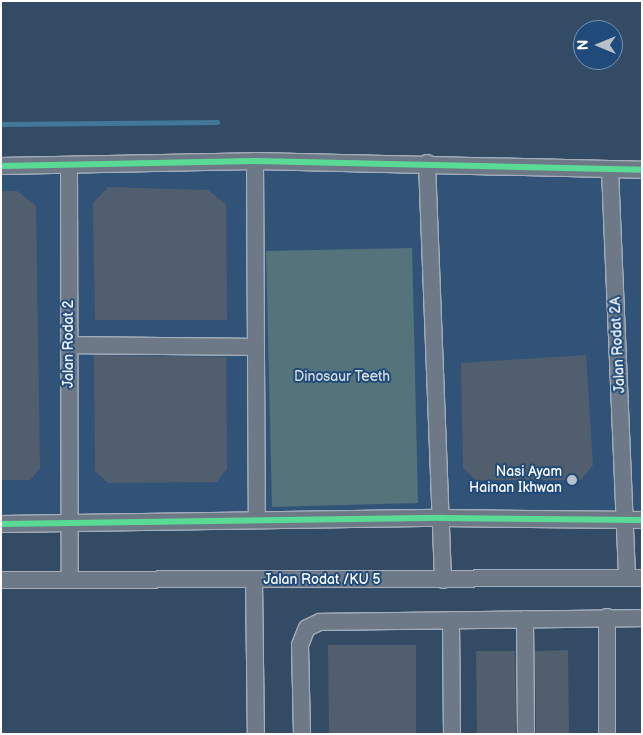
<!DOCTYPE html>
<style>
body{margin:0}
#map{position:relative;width:643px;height:735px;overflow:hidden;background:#344b65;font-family:"Balsamiq Sans",sans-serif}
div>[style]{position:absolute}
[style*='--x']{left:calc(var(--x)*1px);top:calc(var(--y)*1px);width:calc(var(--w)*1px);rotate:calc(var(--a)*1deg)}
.built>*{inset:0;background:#325378}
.green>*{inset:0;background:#54737b}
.stream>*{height:5px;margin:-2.5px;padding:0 2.5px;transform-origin:2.5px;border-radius:2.5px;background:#437899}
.building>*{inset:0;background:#515e6d}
.roads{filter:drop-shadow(1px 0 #a4aeba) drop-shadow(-1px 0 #a4aeba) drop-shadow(0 1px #a4aeba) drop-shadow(0 -1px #a4aeba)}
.minor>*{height:16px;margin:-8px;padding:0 8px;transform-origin:8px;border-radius:8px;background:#6d7986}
.cycleway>*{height:6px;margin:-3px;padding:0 3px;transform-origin:3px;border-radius:3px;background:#5adb95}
.dots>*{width:14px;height:14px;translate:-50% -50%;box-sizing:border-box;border:2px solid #1f4a7a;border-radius:50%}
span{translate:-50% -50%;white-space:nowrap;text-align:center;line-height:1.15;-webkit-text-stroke:4px #1f4a7a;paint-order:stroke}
.street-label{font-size:14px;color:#fff}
.park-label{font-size:14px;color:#d6dedf}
.poi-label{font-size:14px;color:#fff}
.right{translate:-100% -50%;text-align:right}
.frame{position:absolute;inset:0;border:2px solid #fff;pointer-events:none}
.north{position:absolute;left:573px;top:20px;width:50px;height:50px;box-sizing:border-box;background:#1f4a7a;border:1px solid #7992af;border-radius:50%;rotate:270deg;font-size:14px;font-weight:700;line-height:20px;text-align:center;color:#fff}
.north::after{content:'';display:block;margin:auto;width:18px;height:22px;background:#b8c0c9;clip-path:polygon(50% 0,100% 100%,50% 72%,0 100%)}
</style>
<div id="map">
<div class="built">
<div style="clip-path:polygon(442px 170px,642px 176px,642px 514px,1px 514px,1px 172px)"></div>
</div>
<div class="green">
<div style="clip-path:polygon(412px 248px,418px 503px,272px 507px,266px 251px)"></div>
</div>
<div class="stream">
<div style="--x:1;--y:124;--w:216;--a:-0.5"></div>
</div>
<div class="building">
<div style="clip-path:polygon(108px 187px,208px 190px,226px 204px,227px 320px,95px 320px,93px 203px)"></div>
<div style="clip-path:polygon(1px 191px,17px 191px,36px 206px,40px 468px,30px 480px,1px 480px)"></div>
<div style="clip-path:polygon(94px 355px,226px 357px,227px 469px,217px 482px,108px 483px,95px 471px)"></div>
<div style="clip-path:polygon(586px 355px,593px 465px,581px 480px,476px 480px,463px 468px,461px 363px)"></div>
<div style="clip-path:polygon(328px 645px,416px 645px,416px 734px,329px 734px)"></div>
<div style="clip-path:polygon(568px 650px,569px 734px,536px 734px,535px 651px)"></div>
<div style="clip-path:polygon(476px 651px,515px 651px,516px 734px,477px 734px)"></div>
</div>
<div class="roads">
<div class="minor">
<div style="--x:255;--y:161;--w:359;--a:89.7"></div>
<div style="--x:427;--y:163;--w:417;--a:87.8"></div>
<div style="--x:69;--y:165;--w:415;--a:89.9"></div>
<div style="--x:1;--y:166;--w:254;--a:-1.1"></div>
<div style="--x:255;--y:161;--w:387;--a:1.3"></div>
<div style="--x:610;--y:170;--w:408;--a:87.6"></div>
<div style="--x:69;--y:345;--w:187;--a:0.6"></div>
<div style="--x:1;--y:524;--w:440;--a:-0.8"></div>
<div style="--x:441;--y:518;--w:201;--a:0.6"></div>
<div style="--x:254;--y:579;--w:155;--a:89.3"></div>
<div style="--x:1;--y:580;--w:641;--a:-0.18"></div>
<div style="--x:607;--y:617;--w:117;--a:90"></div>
<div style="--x:525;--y:619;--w:115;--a:89.5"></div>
<div style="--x:451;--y:620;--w:114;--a:89.5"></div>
<div style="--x:302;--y:734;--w:89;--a:-91.3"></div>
<div style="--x:300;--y:645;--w:18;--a:-68"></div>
<div style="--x:307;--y:628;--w:14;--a:-25"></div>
<div style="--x:320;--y:622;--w:322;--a:-0.7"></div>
</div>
</div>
<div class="cycleway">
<div style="--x:1;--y:166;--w:254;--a:-1.1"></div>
<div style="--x:255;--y:161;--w:387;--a:1.3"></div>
<div style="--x:1;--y:524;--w:440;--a:-0.8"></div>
<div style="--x:441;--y:518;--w:201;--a:0.6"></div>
</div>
<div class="dots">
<div style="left:572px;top:480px;background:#b8c0c9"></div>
</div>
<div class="street-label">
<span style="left:69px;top:344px;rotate:-90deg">Jalan Rodat 2</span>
<span style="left:618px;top:345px;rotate:-93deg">Jalan Rodat 2A</span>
<span style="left:322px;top:580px">Jalan Rodat /KU 5</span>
</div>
<div class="park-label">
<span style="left:342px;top:377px">Dinosaur Teeth</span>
</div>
<div class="poi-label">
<span class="right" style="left:562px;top:480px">Nasi Ayam<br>Hainan Ikhwan</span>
</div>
<div class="frame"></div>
<div class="north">N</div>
</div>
